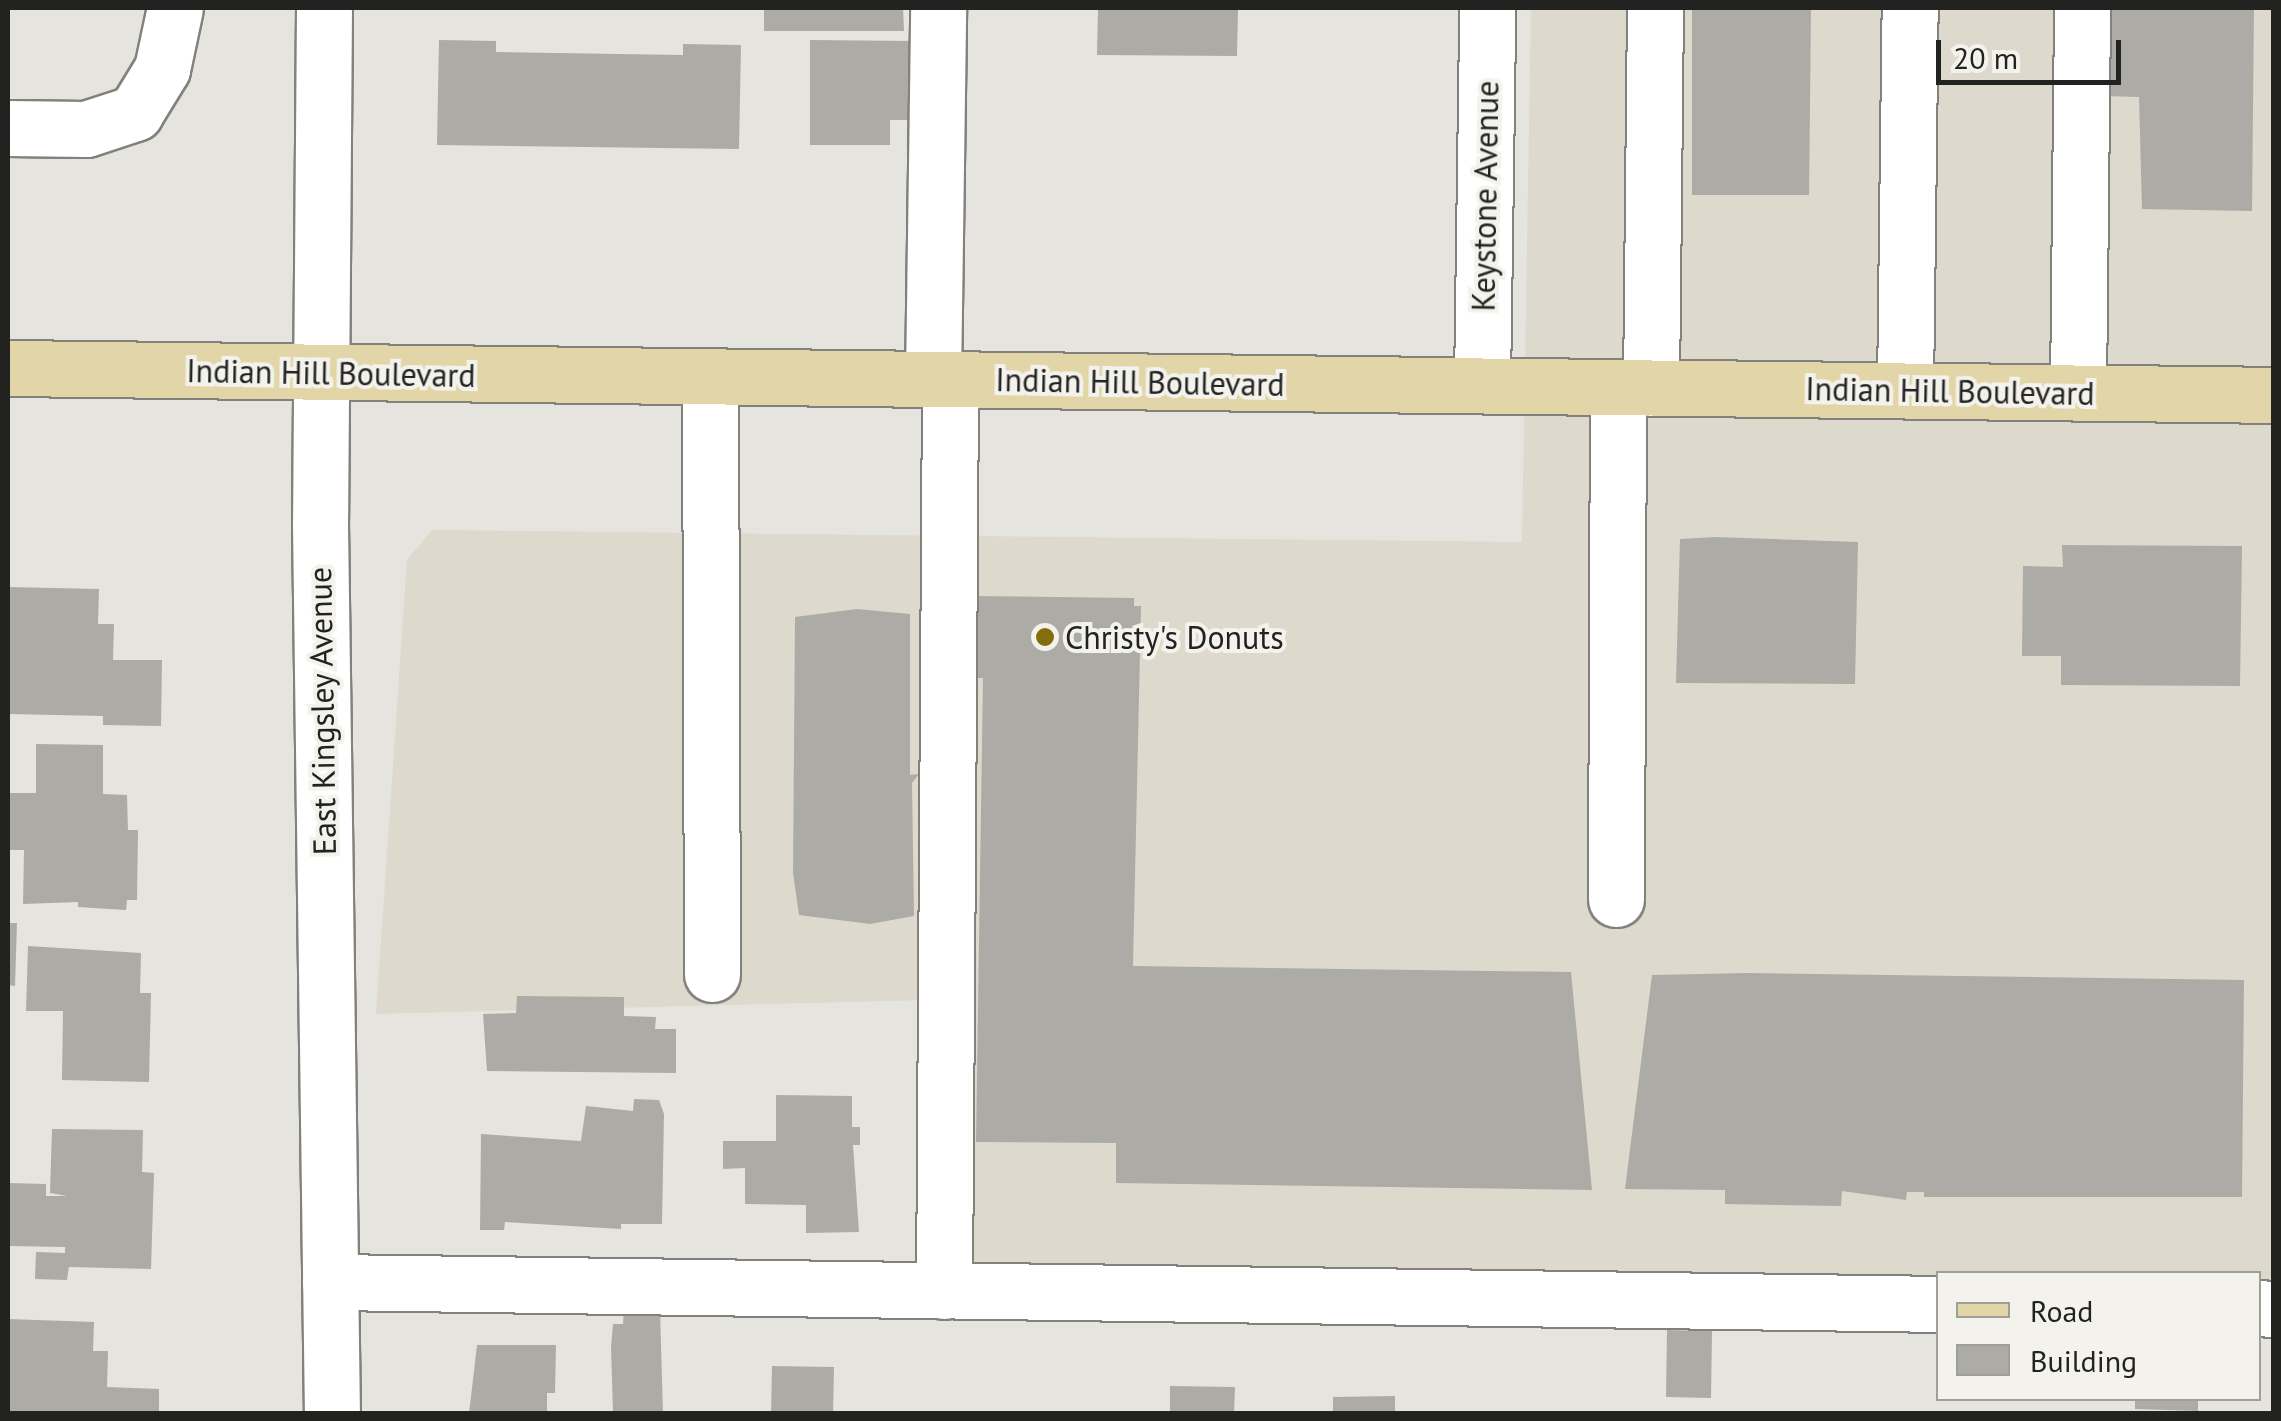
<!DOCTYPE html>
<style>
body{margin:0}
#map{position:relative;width:2281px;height:1421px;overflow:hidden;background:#e6e4df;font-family:"PT Sans",sans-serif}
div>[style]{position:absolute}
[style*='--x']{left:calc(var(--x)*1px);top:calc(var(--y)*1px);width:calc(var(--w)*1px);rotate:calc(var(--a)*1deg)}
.built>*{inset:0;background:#ddd9cc}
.building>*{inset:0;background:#adaba6}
.roads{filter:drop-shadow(2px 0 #82817c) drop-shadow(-2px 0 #82817c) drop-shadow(0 2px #82817c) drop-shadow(0 -2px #82817c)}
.minor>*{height:55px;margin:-27.5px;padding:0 27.5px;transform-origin:27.5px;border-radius:27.5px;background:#fff}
.major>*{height:55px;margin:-27.5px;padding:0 27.5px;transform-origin:27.5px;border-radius:27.5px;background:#e2d6a8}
.dots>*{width:28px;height:28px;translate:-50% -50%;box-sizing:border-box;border:5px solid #f3f2ec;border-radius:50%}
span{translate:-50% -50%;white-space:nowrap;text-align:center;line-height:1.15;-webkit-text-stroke:8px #f3f2ec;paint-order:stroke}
.street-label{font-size:32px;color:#222220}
.poi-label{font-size:32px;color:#222220}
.left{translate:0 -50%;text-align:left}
.frame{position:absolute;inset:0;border:10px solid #222220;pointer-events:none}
.legend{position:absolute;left:1936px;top:1271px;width:325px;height:130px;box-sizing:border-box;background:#f3f2ec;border:2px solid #9f9f9a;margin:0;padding:12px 18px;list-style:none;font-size:30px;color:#222220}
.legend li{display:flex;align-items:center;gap:20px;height:50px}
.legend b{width:50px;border:2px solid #9f9f9a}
.scale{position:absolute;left:1936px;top:40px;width:185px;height:45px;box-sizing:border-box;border:5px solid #222220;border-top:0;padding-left:12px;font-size:30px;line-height:35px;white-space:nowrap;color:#222220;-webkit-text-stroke:8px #f3f2ec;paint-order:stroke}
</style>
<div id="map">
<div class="built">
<div style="clip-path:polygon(1531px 8px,2273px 8px,2273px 1288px,2259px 1288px,2258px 1274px,1938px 1274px,1938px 1285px,960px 1276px,964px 999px,376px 1014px,407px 560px,432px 530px,1522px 542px)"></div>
</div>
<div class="building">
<div style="clip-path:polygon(764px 8px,903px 8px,904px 31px,764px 31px)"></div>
<div style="clip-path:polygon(1098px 8px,1238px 8px,1237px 56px,1097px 55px)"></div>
<div style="clip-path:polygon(1692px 8px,1811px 8px,1809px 195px,1692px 195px)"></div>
<div style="clip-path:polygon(2106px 8px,2254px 8px,2252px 211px,2142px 209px,2139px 97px,2104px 96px)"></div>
<div style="clip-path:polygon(439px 40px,496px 41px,496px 52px,683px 55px,683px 44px,741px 45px,739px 149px,437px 145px)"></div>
<div style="clip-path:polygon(810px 40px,912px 41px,912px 120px,890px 120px,890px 145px,810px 145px)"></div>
<div style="clip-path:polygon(1716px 537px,1858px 542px,1855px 684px,1676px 683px,1680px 539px)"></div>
<div style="clip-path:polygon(2062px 545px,2242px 546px,2240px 686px,2061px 685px,2061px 656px,2022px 656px,2023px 566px,2063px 567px)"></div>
<div style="clip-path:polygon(8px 587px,99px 589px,98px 624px,114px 624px,113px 660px,162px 660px,161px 726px,103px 725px,103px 716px,8px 714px)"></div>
<div style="clip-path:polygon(969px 596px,1134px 598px,1134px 606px,1141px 606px,1133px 966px,1571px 972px,1592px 1190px,1116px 1183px,1116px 1143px,976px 1142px,983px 678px,968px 678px)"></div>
<div style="clip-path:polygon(857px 609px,910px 614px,910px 775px,919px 774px,912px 783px,914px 916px,870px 924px,799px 915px,793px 873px,795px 617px)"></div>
<div style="clip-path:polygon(36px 744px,103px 745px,103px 794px,127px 795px,128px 830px,138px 830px,137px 900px,127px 900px,126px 910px,78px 907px,78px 902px,23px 904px,24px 850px,10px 850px,10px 793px,36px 793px)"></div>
<div style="clip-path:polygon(8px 923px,17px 923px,15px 986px,8px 985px)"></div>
<div style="clip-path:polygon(28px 946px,141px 953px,140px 993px,151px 993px,149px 1082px,62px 1080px,63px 1011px,26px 1011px)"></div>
<div style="clip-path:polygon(1748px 973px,2244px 980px,2242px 1197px,1924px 1197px,1924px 1192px,1907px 1192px,1906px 1200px,1842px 1191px,1841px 1206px,1725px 1204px,1725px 1190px,1625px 1189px,1652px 975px)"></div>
<div style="clip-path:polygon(517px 996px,624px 997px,624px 1016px,656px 1017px,655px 1029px,676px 1029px,676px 1073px,487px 1071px,483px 1014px,516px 1013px)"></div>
<div style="clip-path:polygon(776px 1095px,852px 1096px,852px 1127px,860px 1127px,860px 1145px,853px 1145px,859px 1232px,806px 1233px,806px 1205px,745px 1204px,745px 1168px,723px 1169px,723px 1141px,776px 1141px)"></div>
<div style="clip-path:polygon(634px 1099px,659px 1100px,664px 1114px,662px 1224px,621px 1224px,621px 1229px,505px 1222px,504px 1230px,480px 1230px,481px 1134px,581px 1141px,586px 1106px,633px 1111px)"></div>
<div style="clip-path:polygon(52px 1129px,143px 1130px,142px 1172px,154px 1173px,151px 1269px,69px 1267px,67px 1280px,35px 1279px,36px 1252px,65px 1253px,65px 1247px,8px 1246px,8px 1183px,46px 1184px,46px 1196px,67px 1196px,50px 1193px)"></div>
<div style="clip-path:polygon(624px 1309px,660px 1309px,663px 1414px,613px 1413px,611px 1347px,613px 1324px,623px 1324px)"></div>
<div style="clip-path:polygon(8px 1319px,94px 1322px,93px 1351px,108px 1351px,107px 1387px,159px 1389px,159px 1414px,8px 1414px)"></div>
<div style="clip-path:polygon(1667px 1330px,1712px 1331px,1711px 1398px,1666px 1397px)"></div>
<div style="clip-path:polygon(477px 1345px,556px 1345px,555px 1393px,547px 1393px,547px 1414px,469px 1414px)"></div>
<div style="clip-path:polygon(772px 1366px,834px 1367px,833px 1414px,771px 1414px)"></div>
<div style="clip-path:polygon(1170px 1386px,1235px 1387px,1234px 1414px,1170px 1414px)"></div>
<div style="clip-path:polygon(1395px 1396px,1395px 1414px,1333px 1414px,1333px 1397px)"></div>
<div style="clip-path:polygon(2135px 1398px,2198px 1398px,2198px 1411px,2135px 1409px)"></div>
</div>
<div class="roads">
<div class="minor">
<div style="--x:324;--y:8;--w:516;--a:90.44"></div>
<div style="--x:320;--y:524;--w:890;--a:89.23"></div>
<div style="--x:8;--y:128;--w:78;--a:0.7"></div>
<div style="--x:86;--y:129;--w:52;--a:-18.1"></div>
<div style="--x:135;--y:113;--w:52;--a:-58.5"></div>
<div style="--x:162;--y:69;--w:62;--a:-78"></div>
<div style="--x:710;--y:376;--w:598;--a:89.81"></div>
<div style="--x:933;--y:380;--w:372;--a:-89.2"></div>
<div style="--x:1482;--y:385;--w:377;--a:-89.2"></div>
<div style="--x:1651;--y:388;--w:380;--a:-89.4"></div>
<div style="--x:1905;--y:390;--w:382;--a:-89.3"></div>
<div style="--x:2078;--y:392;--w:384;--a:-89.4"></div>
<div style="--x:1616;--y:899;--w:512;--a:-89.78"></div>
<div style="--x:330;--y:1282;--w:1608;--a:0.78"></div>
<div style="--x:944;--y:1291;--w:911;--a:-89.62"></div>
<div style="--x:2258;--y:1308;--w:16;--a:4"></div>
</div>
<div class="major">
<div style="--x:8;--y:368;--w:2266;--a:0.68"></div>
</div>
</div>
<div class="dots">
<div style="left:1045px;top:637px;background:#836e0c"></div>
</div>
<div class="street-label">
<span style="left:1485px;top:196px;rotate:-89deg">Keystone Avenue</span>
<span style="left:331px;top:373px;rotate:1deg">Indian Hill Boulevard</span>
<span style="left:1140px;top:382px;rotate:1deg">Indian Hill Boulevard</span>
<span style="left:1950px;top:391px;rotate:1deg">Indian Hill Boulevard</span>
<span style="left:322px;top:711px;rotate:-91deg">East Kingsley Avenue</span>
</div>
<div class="poi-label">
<span class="left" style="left:1065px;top:637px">Christy's Donuts</span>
</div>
<div class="frame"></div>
<ul class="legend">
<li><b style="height:12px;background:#e2d6a8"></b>Road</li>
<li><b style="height:28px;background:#adaba6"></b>Building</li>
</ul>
<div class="scale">20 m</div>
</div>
